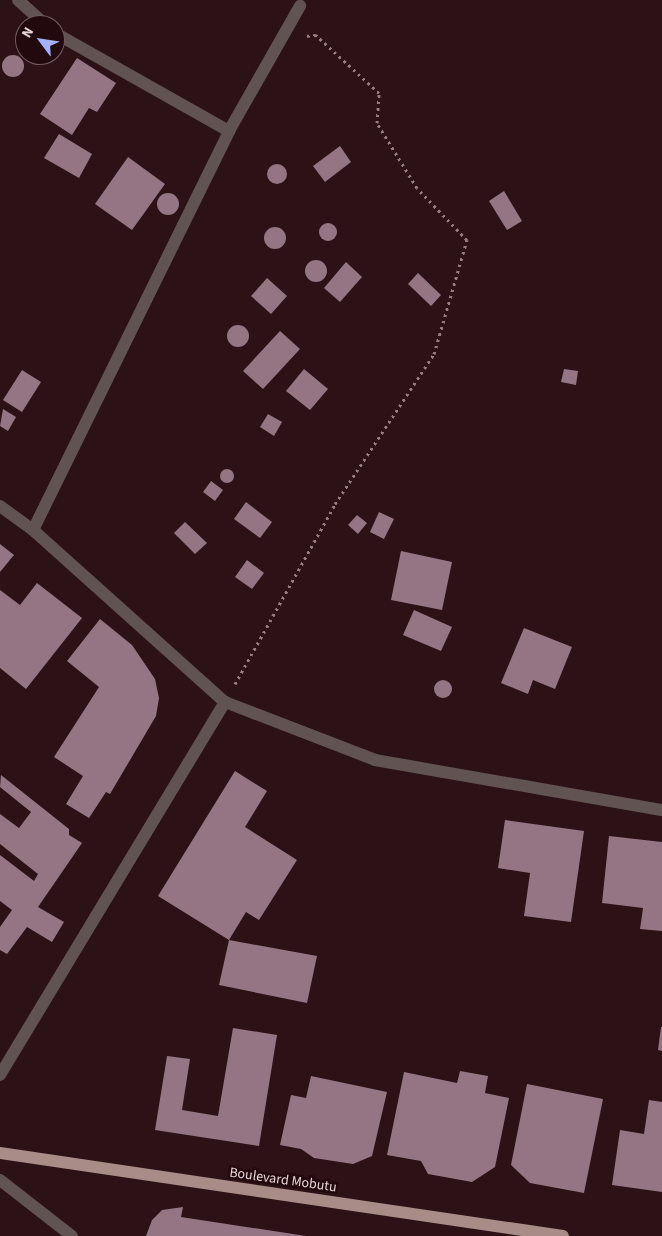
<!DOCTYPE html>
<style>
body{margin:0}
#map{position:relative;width:662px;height:1236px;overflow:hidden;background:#2c1217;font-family:"Source Sans 3",sans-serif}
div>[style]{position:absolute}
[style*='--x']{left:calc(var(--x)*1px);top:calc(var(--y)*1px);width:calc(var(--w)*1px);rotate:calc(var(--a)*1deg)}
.building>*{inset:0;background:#957584}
.round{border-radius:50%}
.path>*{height:3px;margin-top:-1.5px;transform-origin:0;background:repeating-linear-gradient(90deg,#937d81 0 2.5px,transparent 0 6.5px)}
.minor>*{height:12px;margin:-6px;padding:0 6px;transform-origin:6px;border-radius:6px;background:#615351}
.major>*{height:12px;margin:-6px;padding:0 6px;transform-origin:6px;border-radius:6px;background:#a98b87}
span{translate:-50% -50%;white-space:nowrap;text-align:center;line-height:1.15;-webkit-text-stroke:5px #22090e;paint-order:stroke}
.street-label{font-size:14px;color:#e8d5d8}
.north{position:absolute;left:15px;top:15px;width:50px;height:50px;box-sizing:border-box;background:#22090e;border:1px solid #715b5f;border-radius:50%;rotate:301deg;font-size:14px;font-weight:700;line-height:20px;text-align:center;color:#e8d5d8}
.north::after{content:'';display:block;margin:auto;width:18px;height:22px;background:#a5b1fc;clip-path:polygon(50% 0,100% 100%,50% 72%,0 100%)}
</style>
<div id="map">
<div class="building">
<div class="round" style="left:2px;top:55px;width:22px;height:22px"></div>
<div style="clip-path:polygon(77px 58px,116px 83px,97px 112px,89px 108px,72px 135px,40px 114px)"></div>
<div style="clip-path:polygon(59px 134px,92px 154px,79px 178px,44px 158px)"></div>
<div style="clip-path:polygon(340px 146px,351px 162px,325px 182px,313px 166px)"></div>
<div style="clip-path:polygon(128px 157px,165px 184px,132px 230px,95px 204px)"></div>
<div class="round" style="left:267px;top:164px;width:20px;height:20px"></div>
<div style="clip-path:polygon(504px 191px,522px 221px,507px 230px,489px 201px)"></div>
<div class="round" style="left:157px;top:193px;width:22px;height:22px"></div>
<div class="round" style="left:319px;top:223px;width:18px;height:18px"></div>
<div class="round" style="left:264px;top:227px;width:22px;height:22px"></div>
<div class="round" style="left:305px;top:260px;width:22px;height:22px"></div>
<div style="clip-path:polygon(346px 262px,362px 277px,340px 302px,324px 288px)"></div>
<div style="clip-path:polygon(418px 273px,441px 295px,431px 306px,408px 284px)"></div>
<div style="clip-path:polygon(267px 278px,287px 296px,271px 314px,251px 296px)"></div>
<div class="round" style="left:227px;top:325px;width:22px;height:22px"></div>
<div style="clip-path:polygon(280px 331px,300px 349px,263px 389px,243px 371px)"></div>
<div style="clip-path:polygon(304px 369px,328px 389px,310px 410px,286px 391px)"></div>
<div style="clip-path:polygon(564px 369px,578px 371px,576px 385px,561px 382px)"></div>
<div style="clip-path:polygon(22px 370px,41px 382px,22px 412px,3px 400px)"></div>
<div style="clip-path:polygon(3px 409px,16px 417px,8px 431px,0 426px)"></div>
<div style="clip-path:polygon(268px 414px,282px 422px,274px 436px,260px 427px)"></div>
<div class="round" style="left:220px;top:469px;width:14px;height:14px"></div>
<div style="clip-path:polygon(211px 481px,223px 490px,215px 501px,203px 492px)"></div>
<div style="clip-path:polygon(246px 502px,272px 522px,260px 538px,234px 519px)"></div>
<div style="clip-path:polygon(379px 512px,394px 519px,384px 539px,370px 532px)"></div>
<div style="clip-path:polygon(357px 515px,367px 523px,358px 534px,348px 525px)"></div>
<div style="clip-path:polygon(185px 522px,207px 543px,195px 554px,174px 533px)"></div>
<div style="clip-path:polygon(0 544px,14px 555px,0 572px)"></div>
<div style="clip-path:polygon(401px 551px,452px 562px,442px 610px,391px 600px)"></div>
<div style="clip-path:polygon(247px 560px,264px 573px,252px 589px,235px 577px)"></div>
<div style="clip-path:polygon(37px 583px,82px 618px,26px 689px,0 668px,0 590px,20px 605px)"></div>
<div style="clip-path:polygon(414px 610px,452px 627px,441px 651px,403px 635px)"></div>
<div style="clip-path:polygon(100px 619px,132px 645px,155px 679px,159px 698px,156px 716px,110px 794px,106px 792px,89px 818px,66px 804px,83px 776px,54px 757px,99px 687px,67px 661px)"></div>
<div style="clip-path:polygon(524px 628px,572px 647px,555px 689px,533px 680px,528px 694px,501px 683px)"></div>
<div class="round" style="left:434px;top:680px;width:18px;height:18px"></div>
<div style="clip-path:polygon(235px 771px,267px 791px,245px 827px,297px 860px,259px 920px,246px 912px,229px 940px,317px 956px,307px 1003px,219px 985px,229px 940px,158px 896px)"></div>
<div style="clip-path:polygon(1px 775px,69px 829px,69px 835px,82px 843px,38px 907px,64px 922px,52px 942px,27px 927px,7px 954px,0 950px,0 927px,12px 910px,0 901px,0 855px,34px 881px,38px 874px,0 844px,0 814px,19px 828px,31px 812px,0 787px)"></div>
<div style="clip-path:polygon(505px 820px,584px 831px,571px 922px,524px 916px,530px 873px,498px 868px)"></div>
<div style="clip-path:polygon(609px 836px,662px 842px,662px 931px,640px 929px,643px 908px,602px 903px)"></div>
<div style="clip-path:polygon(661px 1027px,662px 1027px,662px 1051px,658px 1050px)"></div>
<div style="clip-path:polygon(233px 1028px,277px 1035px,259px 1146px,155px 1130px,167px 1056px,190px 1059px,182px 1110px,218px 1116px)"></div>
<div style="clip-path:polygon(460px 1071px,488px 1076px,485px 1093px,509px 1098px,495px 1167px,472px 1182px,428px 1174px,421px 1161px,387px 1155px,404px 1072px,457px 1083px)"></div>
<div style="clip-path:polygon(311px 1076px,387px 1092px,372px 1156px,353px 1164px,314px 1158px,301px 1149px,280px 1145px,291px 1095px,306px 1098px)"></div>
<div style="clip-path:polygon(527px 1084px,603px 1099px,584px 1193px,530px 1183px,511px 1165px)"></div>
<div style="clip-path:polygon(649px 1100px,662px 1102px,662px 1192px,612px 1185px,620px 1130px,644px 1134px)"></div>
<div style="clip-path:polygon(183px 1207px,181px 1217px,306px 1236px,146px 1236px,152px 1220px,162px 1210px)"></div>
</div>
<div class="path">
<div style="--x:235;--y:684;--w:206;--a:-60.9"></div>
<div style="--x:335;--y:504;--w:180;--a:-56.6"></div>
<div style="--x:434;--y:354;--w:119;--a:-73.9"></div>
<div style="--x:467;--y:240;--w:72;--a:-133.9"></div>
<div style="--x:417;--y:188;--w:76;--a:-121.6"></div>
<div style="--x:377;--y:123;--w:30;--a:-86"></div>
<div style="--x:379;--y:93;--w:86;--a:-137.4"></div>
<div style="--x:316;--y:35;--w:11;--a:175"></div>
</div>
<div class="minor">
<div style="--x:18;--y:0;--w:38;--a:42"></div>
<div style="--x:55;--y:33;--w:200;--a:29.4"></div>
<div style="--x:0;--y:506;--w:41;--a:36"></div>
<div style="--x:33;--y:530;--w:258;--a:41.9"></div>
<div style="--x:33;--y:530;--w:445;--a:-63.8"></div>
<div style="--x:229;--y:131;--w:144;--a:-60.4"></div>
<div style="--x:0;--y:1075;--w:436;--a:-58.9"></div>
<div style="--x:225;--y:702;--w:161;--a:21.1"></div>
<div style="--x:375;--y:760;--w:291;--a:9.9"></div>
<div style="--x:0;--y:1180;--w:91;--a:37.9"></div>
</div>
<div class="major">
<div style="--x:0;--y:1153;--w:569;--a:8.39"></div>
</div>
<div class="street-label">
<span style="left:283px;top:1180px;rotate:8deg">Boulevard Mobutu</span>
</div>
<div class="north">N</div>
</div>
